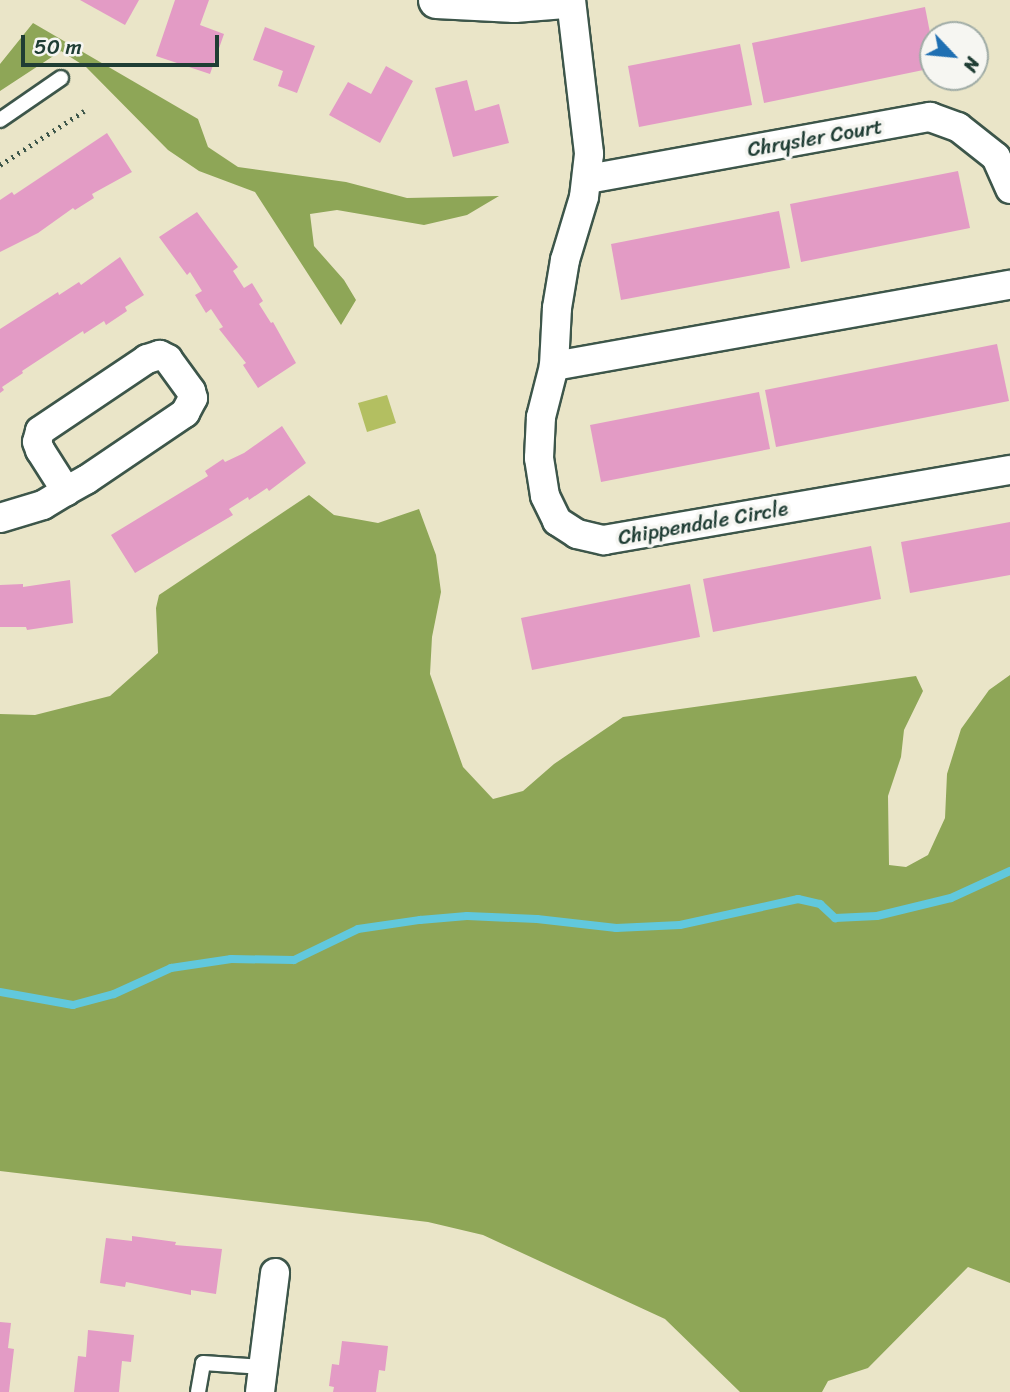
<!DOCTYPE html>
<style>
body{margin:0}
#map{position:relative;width:1010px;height:1392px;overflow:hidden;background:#eae5c8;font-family:Sriracha,sans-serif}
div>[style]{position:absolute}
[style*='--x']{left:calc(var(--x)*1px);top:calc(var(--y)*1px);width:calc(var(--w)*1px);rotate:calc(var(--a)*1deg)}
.green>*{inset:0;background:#b3bf61}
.forest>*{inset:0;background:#8ea657}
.stream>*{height:8px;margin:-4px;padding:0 4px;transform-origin:4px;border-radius:4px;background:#61c8dd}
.building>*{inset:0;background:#e39bc5}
.path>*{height:4.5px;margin-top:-2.25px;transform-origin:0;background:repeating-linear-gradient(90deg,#3d564a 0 2px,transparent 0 7px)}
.roads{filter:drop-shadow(2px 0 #3d564a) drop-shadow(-2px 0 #3d564a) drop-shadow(0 2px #3d564a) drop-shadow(0 -2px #3d564a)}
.service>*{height:14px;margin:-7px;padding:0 7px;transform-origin:7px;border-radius:7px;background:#fff}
.minor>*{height:28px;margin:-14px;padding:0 14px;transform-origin:14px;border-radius:14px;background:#fff}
.tertiary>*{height:35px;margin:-17.5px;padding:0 17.5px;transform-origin:17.5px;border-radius:17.5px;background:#fff}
span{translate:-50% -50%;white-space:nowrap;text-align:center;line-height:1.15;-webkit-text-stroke:7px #f6f6f2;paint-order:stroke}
.street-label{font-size:21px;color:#1f3d34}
.north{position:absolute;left:919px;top:21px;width:70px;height:70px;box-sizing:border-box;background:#f6f6f2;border:2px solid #a0aca6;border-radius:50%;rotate:116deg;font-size:19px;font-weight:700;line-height:28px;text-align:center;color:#1f3d34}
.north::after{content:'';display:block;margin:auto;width:24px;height:32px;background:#1f6fb2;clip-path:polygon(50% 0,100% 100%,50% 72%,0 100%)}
.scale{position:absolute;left:21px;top:35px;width:198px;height:32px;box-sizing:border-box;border:4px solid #1f3d34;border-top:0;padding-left:9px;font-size:21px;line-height:24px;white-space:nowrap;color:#1f3d34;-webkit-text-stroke:5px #f6f6f2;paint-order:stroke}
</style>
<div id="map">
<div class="green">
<div style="clip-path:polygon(387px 395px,396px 423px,367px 432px,358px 403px)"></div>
</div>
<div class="forest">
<div style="clip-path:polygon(33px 23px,198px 119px,208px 147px,238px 167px,346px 182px,407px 198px,499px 196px,467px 215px,424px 225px,337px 210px,310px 214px,314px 246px,344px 280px,356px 300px,341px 325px,255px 192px,199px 171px,168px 150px,86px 67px,61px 51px,0 91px,0 64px)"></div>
<div style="clip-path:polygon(309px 495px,334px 515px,378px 523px,419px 509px,436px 555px,441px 592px,432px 637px,430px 674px,463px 767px,493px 799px,523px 791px,554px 764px,623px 717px,916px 676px,923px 691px,904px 730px,901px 757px,888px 796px,889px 865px,906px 867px,928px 855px,945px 818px,947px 774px,961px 729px,989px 690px,1010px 675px,1010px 1283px,968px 1267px,868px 1368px,828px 1381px,822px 1392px,740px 1392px,665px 1319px,483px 1235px,428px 1222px,0 1171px,0 714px,35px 715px,110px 696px,158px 653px,156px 608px,159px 595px)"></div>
</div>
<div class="stream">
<div style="--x:0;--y:992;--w:74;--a:10.1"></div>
<div style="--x:73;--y:1005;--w:42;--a:-15"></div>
<div style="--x:114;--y:994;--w:63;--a:-24.5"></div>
<div style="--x:171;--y:968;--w:61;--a:-8.5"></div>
<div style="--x:231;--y:959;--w:63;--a:0.9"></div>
<div style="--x:294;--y:960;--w:71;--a:-25.8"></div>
<div style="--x:358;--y:929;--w:63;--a:-8.3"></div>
<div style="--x:420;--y:920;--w:47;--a:-4.9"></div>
<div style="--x:467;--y:916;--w:70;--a:2.5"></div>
<div style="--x:537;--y:919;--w:80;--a:6.5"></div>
<div style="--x:616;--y:928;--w:64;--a:-2.7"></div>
<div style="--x:680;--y:925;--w:121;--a:-12.4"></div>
<div style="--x:798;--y:899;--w:23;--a:13"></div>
<div style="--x:820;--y:904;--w:21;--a:43"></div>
<div style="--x:835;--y:918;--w:42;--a:-2.7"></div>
<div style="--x:877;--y:916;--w:76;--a:-13.7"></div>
<div style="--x:951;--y:898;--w:65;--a:-24.6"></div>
</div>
<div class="building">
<div style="clip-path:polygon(80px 0,139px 0,125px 25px)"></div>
<div style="clip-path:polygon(175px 0,209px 0,200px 25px,224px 34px,210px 74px,156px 56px)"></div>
<div style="clip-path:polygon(925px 7px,933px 48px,933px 68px,764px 103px,752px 43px)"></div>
<div style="clip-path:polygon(265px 27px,315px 46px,297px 93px,278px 86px,283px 71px,253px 60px)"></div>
<div style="clip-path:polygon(740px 44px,752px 105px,639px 127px,628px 66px)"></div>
<div style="clip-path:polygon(386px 66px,413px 81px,380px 143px,329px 115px,348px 82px,371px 94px)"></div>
<div style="clip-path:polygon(467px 80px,475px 111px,499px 104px,509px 143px,453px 157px,435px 88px)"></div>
<div style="clip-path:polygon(107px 133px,132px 172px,92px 194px,94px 198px,75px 210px,73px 208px,38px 233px,0 252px,0 200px,12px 192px,14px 195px)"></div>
<div style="clip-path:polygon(958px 171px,970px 228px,801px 262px,790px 204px)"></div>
<div style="clip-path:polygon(779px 211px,790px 268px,621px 300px,611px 244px)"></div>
<div style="clip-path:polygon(197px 212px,238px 267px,233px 271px,244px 288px,252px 283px,263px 301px,259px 304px,271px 323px,273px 322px,296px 363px,258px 388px,243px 365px,246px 363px,219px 329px,223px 327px,211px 309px,206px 313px,195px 295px,202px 291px,190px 272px,187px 275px,159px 237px)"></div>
<div style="clip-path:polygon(120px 257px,144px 295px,125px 307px,127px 311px,106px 325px,104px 321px,84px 334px,83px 331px,22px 371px,23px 373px,2px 387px,4px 390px,0 393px,0 329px,58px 292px,59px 295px,79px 282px,81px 285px)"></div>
<div style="clip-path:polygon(997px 344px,1009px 401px,776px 447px,765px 390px)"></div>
<div style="clip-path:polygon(759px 392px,770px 449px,601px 482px,590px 425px)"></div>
<div style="clip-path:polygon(282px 426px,306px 463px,269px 491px,267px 488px,249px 500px,248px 497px,229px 509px,233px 515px,135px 573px,111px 535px,208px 476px,205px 471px,223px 459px,225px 462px,244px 453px)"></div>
<div style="clip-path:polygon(1010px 522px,1010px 575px,910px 593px,901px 542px)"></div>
<div style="clip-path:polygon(871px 546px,881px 599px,713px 632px,703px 579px)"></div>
<div style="clip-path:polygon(70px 580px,73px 623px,27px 630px,26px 627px,0 627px,0 585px,23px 584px,23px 587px)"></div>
<div style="clip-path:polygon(690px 584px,700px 637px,532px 670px,521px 618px)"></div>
<div style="clip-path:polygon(132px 1236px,176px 1242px,175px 1245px,222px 1249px,216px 1294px,191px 1290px,191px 1295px,126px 1282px,125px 1287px,100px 1283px,106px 1238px,132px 1241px)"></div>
<div style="clip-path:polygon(0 1322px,11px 1323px,8px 1348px,14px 1349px,9px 1392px,0 1392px)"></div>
<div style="clip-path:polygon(88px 1330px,134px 1335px,131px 1362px,122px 1361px,119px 1392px,74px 1392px,78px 1356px,86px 1357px)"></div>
<div style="clip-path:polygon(342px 1341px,388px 1346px,385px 1371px,379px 1370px,376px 1392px,333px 1392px,334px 1387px,329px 1386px,332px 1364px,339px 1365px)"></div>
</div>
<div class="path">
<div style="--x:0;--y:165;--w:100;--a:-32.7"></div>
</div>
<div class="roads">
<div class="service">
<div style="--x:0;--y:120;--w:74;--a:-34.5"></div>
<div style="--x:198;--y:1392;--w:29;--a:-80"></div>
<div style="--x:203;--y:1363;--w:60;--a:3.8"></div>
</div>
<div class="minor">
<div style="--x:571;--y:0;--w:155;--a:83.3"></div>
<div style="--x:589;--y:154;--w:43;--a:96.6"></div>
<div style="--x:584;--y:197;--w:66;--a:106.8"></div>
<div style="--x:565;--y:260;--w:49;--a:99.5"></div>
<div style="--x:557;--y:308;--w:58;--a:93"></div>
<div style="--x:554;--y:366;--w:53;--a:104.3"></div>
<div style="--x:541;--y:417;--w:41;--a:92.8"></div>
<div style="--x:539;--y:458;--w:38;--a:81"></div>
<div style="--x:545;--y:496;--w:28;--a:64"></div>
<div style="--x:557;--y:521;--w:24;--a:33"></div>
<div style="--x:577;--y:534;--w:28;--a:13"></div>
<div style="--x:604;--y:540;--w:412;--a:-9.8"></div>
<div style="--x:588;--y:179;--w:348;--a:-10.3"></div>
<div style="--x:930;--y:117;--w:30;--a:20"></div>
<div style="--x:958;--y:127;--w:48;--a:38.3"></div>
<div style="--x:996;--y:157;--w:35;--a:66"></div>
<div style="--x:554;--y:366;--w:463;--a:-10.1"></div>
<div style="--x:0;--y:518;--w:45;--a:-16.8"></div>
<div style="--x:43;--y:505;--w:27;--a:-31"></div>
<div style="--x:66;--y:491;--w:23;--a:-29"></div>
<div style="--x:86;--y:480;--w:120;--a:-34.1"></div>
<div style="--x:185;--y:413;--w:17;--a:-62"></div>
<div style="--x:193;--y:398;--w:7;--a:-106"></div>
<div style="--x:191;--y:391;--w:39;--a:-126"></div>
<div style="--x:168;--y:359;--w:9;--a:-153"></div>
<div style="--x:160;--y:355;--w:14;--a:163"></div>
<div style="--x:147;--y:359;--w:129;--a:146.1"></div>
<div style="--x:40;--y:431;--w:11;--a:105"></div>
<div style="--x:37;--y:442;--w:9;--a:69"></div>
<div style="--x:40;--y:450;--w:49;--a:57.6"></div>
<div style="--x:260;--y:1392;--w:120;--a:-82.8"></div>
</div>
<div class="tertiary">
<div style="--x:436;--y:0;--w:78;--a:2.9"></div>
<div style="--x:514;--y:4;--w:50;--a:-4.6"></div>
</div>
</div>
<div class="street-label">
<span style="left:815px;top:138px;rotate:-10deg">Chrysler Court</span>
<span style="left:703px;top:523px;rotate:-10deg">Chippendale Circle</span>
</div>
<div class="north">N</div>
<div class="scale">50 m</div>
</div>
